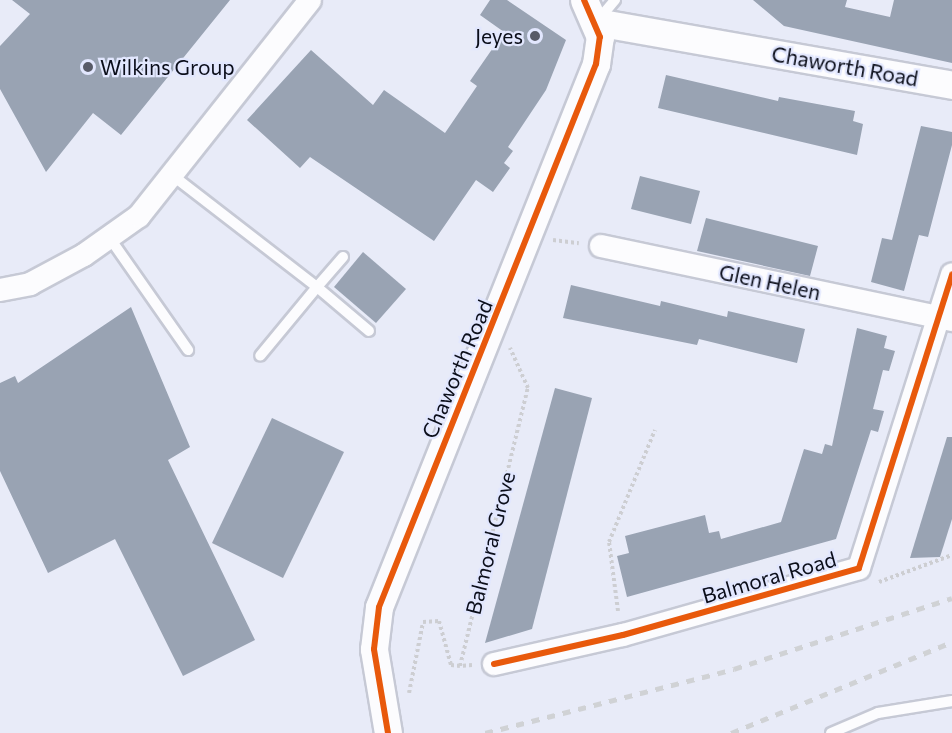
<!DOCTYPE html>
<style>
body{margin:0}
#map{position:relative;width:952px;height:733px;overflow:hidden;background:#e8ebf8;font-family:Commissioner,sans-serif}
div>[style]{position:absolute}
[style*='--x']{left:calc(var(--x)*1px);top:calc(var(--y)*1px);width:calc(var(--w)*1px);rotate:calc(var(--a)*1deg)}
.building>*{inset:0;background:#99a3b3}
.path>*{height:4px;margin-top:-2px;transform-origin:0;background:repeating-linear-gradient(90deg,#cdced2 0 3px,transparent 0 6px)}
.roads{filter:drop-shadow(2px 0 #c6c9d5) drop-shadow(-2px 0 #c6c9d5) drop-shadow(0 2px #c6c9d5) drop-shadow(0 -2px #c6c9d5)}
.service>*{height:10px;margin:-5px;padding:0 5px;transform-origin:5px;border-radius:5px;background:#fcfcfe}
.minor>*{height:22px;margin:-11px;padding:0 11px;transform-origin:11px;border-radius:11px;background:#fcfcfe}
.tertiary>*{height:27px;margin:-13.5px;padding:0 13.5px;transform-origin:13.5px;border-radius:13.5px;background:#fcfcfe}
.rail>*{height:4.5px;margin-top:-2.25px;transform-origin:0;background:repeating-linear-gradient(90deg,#d0d2d5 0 8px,transparent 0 16px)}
.cycleway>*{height:6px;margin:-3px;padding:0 3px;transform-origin:3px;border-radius:3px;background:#e8590c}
.dots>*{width:16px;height:16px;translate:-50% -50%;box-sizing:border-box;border:3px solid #e2e7fe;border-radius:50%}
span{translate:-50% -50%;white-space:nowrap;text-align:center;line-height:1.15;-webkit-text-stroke:4.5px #e2e7fe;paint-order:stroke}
.poi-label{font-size:21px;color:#0b0e1a}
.right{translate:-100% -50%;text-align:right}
.left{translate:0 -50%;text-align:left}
.street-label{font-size:21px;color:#0b0e1a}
</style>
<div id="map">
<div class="building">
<div style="clip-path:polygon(12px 0,230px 0,121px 135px,93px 113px,46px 172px,0 89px,0 46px,30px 14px)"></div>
<div style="clip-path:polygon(490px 0,507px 0,566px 40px,546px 90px,508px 147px,513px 151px,504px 163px,510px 168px,493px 192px,476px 180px,434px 241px,310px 157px,300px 168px,247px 120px,311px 50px,373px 105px,384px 90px,445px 133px,477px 86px,470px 81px,504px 32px,480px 15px)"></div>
<div style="clip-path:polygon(753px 0,847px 0,845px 7px,890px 17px,894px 0,952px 0,952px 63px,784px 26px)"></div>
<div style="clip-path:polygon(666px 75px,778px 101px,779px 97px,855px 111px,853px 121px,863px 124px,857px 155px,658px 108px)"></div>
<div style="clip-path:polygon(921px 126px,952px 132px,952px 145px,928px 237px,919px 235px,904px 291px,871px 282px,882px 238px,892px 240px)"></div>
<div style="clip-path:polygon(640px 176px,700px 191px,691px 224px,631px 209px)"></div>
<div style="clip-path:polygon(706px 218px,818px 246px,810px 276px,697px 251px)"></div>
<div style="clip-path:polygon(363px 252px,406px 289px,376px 323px,334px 287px)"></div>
<div style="clip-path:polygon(571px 285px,660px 306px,661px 301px,727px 317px,728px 311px,805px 329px,797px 363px,699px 339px,697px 345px,563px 318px)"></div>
<div style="clip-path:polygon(131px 307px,190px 447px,168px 460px,255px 640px,183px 676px,115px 539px,48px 573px,0 471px,0 383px,15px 376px,18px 383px)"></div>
<div style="clip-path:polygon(857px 328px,887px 336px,884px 348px,895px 351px,889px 371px,883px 370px,873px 409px,884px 411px,878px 432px,871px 430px,836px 539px,627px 597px,617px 556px,629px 553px,625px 536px,705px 515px,709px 533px,719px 531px,721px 539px,781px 522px,804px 449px,822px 454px,825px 444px,832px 446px)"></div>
<div style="clip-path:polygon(555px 388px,592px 398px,532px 629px,485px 643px)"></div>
<div style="clip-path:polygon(272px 418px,344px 452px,283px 578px,212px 543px)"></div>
<div style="clip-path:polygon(947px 437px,952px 437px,952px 519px,940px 557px,910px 558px)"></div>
</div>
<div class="path">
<div style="--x:553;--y:240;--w:26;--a:7"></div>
<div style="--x:879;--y:582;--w:78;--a:-20.3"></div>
<div style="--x:618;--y:611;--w:70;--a:-97.4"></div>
<div style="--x:609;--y:542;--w:121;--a:-67.7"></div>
<div style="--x:472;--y:665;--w:12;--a:175"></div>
<div style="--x:460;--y:666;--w:286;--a:-76.3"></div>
<div style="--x:528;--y:388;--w:44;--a:-114.2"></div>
<div style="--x:409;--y:693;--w:72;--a:-78.8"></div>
<div style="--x:423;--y:622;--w:16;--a:-4"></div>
<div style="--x:439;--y:621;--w:46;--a:74.7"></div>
<div style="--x:451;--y:665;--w:9;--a:6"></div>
</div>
<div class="roads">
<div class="service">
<div style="--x:599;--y:19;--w:25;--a:-50"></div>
<div style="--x:172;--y:175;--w:183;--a:37.7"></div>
<div style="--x:317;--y:287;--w:89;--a:129.6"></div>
<div style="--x:109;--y:237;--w:138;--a:55"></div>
<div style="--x:343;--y:257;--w:40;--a:131"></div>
<div style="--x:317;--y:287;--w:68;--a:40.2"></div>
<div style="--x:831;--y:733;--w:51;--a:-23.1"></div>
<div style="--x:878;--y:713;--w:75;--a:-9.2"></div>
</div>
<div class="minor">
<div style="--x:601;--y:246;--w:359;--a:11.9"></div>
<div style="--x:0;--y:290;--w:31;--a:-11"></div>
<div style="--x:30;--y:284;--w:61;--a:-28.2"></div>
<div style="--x:84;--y:255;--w:67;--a:-35.3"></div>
<div style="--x:139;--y:216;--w:275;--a:-51.6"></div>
<div style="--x:494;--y:664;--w:132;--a:-12.7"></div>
<div style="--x:623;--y:635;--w:245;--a:-15.8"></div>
<div style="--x:859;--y:568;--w:308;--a:-72.4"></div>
</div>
<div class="tertiary">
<div style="--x:596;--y:22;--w:362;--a:10"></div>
<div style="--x:388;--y:733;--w:85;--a:-99.5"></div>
<div style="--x:374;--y:649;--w:42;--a:-83.2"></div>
<div style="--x:379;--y:607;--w:585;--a:-68.22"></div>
<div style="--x:596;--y:64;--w:27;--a:-82"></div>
<div style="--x:600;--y:37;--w:40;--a:-113.4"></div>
</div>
</div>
<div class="rail">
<div style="--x:485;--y:733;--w:257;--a:-14.4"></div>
<div style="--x:734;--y:669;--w:229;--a:-18"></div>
<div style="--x:731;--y:733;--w:239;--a:-22.4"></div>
</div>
<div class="cycleway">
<div style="--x:494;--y:664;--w:132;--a:-12.7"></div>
<div style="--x:623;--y:635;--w:245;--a:-15.8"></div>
<div style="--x:859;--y:568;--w:308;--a:-72.4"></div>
<div style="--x:388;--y:733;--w:85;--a:-99.5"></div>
<div style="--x:374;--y:649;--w:42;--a:-83.2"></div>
<div style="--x:379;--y:607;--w:585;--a:-68.22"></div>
<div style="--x:596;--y:64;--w:27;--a:-82"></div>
<div style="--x:600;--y:37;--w:40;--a:-113.4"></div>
</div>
<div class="dots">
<div style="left:535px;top:36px;background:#585b68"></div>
<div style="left:88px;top:67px;background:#585b68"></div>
</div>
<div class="poi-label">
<span class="right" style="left:523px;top:36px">Jeyes</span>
<span class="left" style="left:100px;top:67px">Wilkins Group</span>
</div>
<div class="street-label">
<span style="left:845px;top:66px;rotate:10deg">Chaworth Road</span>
<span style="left:770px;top:282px;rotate:12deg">Glen Helen</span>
<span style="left:457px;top:369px;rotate:-67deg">Chaworth Road</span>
<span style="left:490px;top:543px;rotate:-76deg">Balmoral Grove</span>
<span style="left:769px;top:577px;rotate:-16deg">Balmoral Road</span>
</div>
</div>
